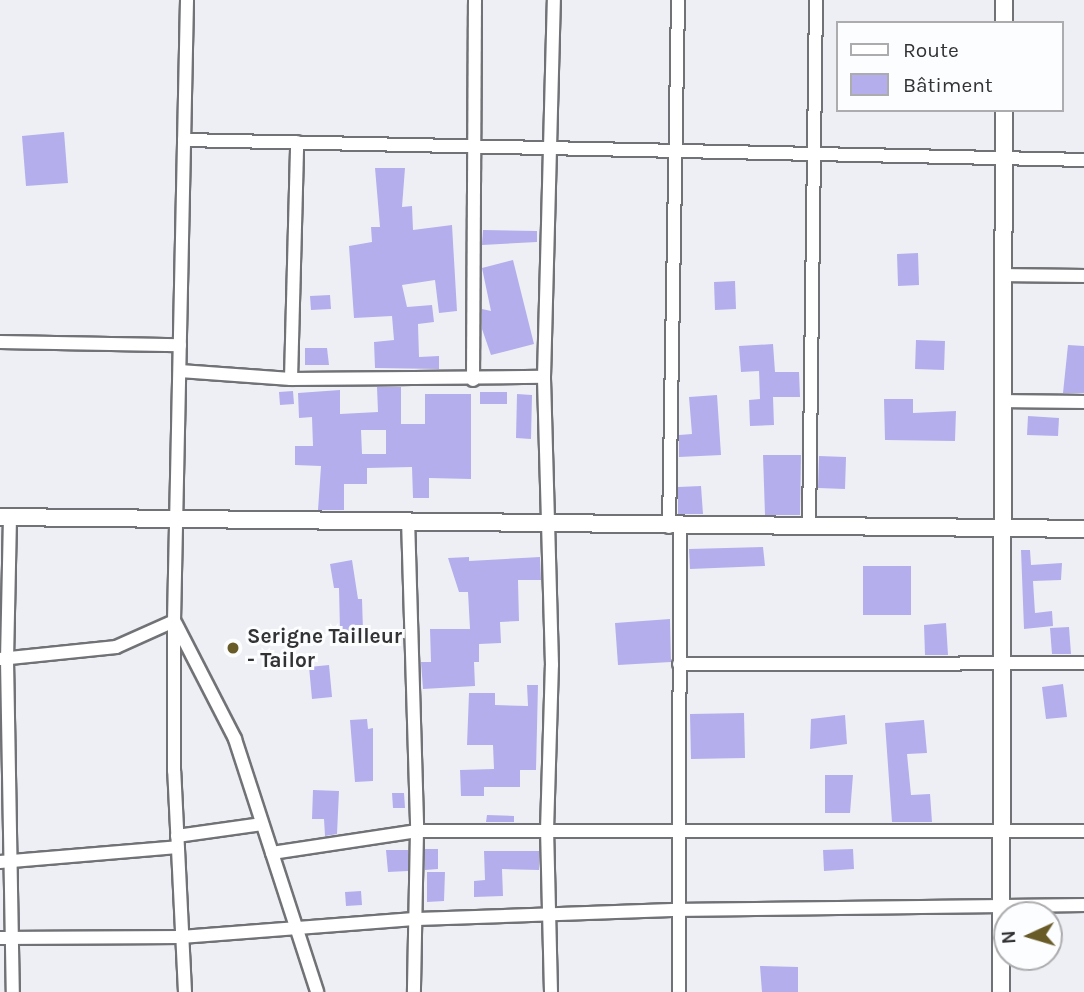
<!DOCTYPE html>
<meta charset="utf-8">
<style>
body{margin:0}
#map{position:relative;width:1084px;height:992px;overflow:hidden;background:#eeeff4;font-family:Karla,sans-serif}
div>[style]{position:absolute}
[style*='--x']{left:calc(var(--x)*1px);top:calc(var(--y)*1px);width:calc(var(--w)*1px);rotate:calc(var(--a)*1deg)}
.building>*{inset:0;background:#b4aeed}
.roads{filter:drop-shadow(2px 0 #717276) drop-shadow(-2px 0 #717276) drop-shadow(0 2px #717276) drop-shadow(0 -2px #717276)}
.minor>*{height:12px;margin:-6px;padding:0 6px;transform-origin:6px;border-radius:6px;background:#fff}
.tertiary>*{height:16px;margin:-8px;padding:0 8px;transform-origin:8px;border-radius:8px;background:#fff}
.dots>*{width:19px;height:19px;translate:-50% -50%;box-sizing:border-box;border:4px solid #fcfdfe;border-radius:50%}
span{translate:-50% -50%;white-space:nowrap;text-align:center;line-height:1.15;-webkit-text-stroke:6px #fcfdfe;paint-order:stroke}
.poi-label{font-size:21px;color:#333335;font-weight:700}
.left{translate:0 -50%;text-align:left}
.legend{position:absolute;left:836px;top:21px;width:228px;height:91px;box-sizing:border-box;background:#fcfdfe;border:2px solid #acacae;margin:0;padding:9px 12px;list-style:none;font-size:21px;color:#333335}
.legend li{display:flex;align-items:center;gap:14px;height:35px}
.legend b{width:35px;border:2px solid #acacae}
.north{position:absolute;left:993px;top:901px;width:70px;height:70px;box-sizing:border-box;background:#fcfdfe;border:2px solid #acacae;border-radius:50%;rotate:266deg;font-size:19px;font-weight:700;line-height:28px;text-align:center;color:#333335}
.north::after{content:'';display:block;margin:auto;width:24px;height:32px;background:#695b28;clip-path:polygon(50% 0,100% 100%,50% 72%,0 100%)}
</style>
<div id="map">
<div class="building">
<div style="clip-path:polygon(64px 132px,68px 183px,26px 186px,22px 136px)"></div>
<div style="clip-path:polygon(375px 168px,405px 168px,402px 207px,412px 206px,413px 230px,452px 225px,457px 311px,439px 313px,435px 280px,402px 285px,407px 307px,432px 305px,434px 322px,418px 324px,419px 357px,439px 356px,439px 369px,375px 368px,374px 342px,394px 340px,392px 316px,354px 318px,349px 246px,372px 242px,371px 227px,380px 227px)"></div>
<div style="clip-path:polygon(483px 230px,537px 231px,537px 242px,482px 245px)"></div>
<div style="clip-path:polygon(918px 253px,919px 285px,898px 286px,897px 254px)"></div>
<div style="clip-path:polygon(513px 260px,534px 344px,491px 355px,482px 329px,482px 309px,491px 311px,482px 268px)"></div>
<div style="clip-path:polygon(735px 281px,736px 309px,715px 310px,714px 282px)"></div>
<div style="clip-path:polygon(330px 295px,331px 309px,311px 310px,310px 296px)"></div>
<div style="clip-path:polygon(916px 340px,945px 341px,944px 370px,915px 369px)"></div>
<div style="clip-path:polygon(773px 344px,775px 372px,799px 372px,800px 397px,773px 397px,774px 425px,750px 426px,749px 400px,760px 399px,759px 371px,741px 372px,739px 346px)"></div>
<div style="clip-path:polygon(1068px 345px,1084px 346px,1084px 393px,1063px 393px)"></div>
<div style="clip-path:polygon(305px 348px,327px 348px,329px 365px,305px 365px)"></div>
<div style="clip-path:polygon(evenodd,377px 387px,401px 387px,401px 424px,425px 424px,425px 394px,471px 394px,471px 479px,429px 478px,429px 498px,413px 498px,412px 467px,367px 468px,367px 484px,344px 484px,344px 510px,318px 510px,321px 466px,295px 465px,295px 446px,313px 446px,312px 417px,299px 418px,298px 393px,340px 390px,340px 414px,378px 412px,377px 387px,361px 430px,386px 430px,386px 454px,362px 454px,361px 430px)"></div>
<div style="clip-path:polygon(293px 391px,294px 404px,280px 405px,279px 392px)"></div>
<div style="clip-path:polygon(480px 392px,507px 392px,507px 404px,480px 404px)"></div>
<div style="clip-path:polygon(517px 394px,532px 395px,531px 439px,516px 438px)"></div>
<div style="clip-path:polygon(717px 395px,721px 455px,679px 457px,679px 435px,692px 434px,689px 397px)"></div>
<div style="clip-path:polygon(884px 399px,913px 399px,913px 413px,956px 411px,955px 441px,885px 440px)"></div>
<div style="clip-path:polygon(1028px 416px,1059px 418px,1058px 436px,1027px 435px)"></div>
<div style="clip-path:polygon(763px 455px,801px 455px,800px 515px,765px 515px)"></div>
<div style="clip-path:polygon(819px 456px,846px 457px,845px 489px,818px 488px)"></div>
<div style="clip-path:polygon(701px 486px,703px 514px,678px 514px,678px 487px)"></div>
<div style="clip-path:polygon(763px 547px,765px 566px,690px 569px,689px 549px)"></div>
<div style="clip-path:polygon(1021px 550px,1030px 550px,1031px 565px,1062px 563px,1061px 580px,1033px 581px,1035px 613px,1052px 611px,1053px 626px,1024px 629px)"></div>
<div style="clip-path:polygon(469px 557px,469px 561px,540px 557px,541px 580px,518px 580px,519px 621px,500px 622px,501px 643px,479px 644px,479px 662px,474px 662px,475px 686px,423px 689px,421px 662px,431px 662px,430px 629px,470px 629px,468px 592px,459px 592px,448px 558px)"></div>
<div style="clip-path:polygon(352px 560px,358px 599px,362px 599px,363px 631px,340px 631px,339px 588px,334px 588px,330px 564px)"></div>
<div style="clip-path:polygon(863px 566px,911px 566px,911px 615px,863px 615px)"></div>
<div style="clip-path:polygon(670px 619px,671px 662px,618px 665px,615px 623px)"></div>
<div style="clip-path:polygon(946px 623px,948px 655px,925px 655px,924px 625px)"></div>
<div style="clip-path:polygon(1069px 627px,1071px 654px,1052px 654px,1050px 628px)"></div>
<div style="clip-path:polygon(329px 665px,332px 697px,312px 699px,309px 667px)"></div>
<div style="clip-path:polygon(1063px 684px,1067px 717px,1046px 719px,1042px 687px)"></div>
<div style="clip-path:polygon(527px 685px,538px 685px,536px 770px,520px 770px,520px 787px,484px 787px,484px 796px,461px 796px,460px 770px,494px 769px,493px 745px,467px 745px,469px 693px,495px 693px,495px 705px,528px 706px)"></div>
<div style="clip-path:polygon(744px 713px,745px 758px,691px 759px,690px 714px)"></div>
<div style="clip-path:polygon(845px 715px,847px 744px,810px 749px,811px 719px)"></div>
<div style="clip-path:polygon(367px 719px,368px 729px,373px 728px,373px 781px,355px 782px,350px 720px)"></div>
<div style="clip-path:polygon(924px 720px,927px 753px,907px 754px,911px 795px,930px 794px,932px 822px,892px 822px,885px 723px)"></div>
<div style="clip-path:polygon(825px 775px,853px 775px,850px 813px,825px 813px)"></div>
<div style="clip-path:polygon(313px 790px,339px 791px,337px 834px,325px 836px,324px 819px,312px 819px)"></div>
<div style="clip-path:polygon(392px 793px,404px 793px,405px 808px,393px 808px)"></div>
<div style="clip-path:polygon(487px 815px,514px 816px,514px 822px,486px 822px)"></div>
<div style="clip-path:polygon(425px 849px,438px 849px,438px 869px,425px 870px)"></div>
<div style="clip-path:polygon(853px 849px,854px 869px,824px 871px,823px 850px)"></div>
<div style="clip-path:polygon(386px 850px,408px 850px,408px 871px,388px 872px)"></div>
<div style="clip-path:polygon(484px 851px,539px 851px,539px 870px,502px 869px,503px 896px,474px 897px,474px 881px,485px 880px)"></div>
<div style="clip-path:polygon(427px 872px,445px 872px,444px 901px,427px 902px)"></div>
<div style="clip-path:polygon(361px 891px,362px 905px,346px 906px,345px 892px)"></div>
<div style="clip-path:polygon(760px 966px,798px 967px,798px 992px,762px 992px)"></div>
</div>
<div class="roads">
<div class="minor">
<div style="--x:184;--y:140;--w:900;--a:1.27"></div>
<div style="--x:1003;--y:275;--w:81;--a:0.7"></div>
<div style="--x:0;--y:342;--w:180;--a:1"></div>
<div style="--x:180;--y:371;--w:111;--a:4.1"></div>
<div style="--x:291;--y:379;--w:253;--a:-0.5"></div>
<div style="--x:291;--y:379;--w:237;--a:-88.5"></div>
<div style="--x:473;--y:380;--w:380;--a:-89.7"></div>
<div style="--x:1003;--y:401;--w:81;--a:0.7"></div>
<div style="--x:10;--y:517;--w:143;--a:91.2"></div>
<div style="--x:7;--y:660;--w:332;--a:89"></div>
<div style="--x:408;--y:519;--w:312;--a:88.3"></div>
<div style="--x:417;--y:831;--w:161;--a:91.1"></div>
<div style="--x:669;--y:527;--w:527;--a:-89.02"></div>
<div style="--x:809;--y:527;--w:527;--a:-89.24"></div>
<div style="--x:176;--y:624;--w:129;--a:62.8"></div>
<div style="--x:235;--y:739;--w:266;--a:72"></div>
<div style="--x:0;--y:659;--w:117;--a:-5.9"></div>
<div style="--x:116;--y:647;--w:64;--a:-24.1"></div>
<div style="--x:679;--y:664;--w:405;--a:-0.1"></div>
<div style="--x:177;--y:836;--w:86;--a:-8"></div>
<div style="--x:272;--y:853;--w:147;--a:-8.6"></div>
<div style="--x:417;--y:831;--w:667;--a:0"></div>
<div style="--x:0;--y:862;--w:178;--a:-4.8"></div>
<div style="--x:0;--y:938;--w:181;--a:-0.3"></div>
<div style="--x:181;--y:937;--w:237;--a:-4.4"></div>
<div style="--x:417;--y:919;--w:262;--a:-2"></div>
<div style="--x:679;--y:910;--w:405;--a:-0.7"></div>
<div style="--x:185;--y:992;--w:221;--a:-92.8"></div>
<div style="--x:174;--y:771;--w:150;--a:-90"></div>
<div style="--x:174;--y:621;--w:621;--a:-88.8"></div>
<div style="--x:551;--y:992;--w:161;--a:-91.4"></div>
<div style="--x:547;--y:831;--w:166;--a:-88.3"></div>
<div style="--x:552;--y:665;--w:288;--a:-91.6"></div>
<div style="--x:544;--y:377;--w:377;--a:-88.5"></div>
<div style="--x:679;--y:992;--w:465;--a:-89.9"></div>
</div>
<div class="tertiary">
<div style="--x:1004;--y:23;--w:23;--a:-90"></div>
<div style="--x:0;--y:517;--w:1084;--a:0.63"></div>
<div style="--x:1001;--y:992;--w:882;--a:-89.81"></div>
</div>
</div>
<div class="dots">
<div style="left:233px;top:648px;background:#695b28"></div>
</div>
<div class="poi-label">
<span class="left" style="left:247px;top:648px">Serigne Tailleur<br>- Tailor</span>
</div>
<ul class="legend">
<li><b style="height:9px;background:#fff"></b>Route</li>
<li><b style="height:19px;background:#b4aeed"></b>Bâtiment</li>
</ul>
<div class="north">N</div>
</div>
